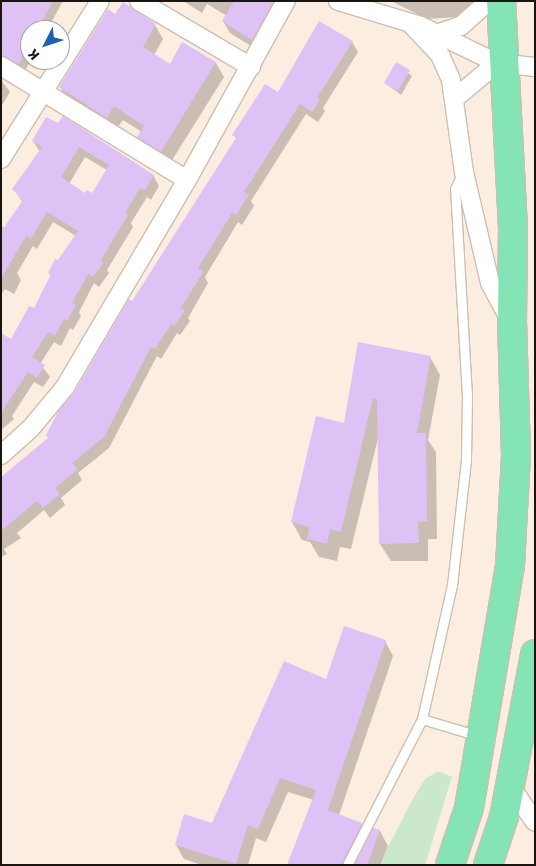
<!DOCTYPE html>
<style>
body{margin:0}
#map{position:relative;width:536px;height:866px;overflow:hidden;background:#fcede1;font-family:Signika,sans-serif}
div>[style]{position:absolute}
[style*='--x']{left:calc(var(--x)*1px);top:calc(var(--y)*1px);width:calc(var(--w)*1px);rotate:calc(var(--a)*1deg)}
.green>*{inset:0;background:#cbe9ca}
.shadow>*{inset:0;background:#0003}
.building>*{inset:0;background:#dec1f5}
.roads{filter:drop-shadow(1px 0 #cdbeb3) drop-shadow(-1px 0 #cdbeb3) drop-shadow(0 1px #cdbeb3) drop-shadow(0 -1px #cdbeb3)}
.service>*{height:9px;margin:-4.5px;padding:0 4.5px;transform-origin:4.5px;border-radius:4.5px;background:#fff}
.minor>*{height:18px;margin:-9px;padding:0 9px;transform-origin:9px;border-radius:9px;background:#fff}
.trunk>*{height:28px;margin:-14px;padding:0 14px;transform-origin:14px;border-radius:14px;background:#84e4b6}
span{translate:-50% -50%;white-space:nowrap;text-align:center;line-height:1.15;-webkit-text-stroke:5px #fff;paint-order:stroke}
.frame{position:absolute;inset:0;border:2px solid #191410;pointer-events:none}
.north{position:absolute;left:20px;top:20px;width:50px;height:50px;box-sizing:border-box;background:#fff;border:1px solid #a3a19f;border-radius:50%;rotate:229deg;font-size:14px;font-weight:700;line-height:20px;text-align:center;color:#191410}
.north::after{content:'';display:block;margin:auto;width:18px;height:22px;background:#1f60b1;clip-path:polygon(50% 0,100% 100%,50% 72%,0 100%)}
</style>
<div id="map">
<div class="green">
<div style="clip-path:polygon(438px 771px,452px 777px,425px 865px,379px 865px,411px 802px,425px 779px)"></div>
</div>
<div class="shadow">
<div style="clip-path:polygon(12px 1px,63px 1px,47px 30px,30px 30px,31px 60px,24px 73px,1px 68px,1px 19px)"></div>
<div style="clip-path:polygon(183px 1px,271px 1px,279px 14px,259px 51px,230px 33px,223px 21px,227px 16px,207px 4px,202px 13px)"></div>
<div style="clip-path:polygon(391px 1px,474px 1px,475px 16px,427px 19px)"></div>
<div style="clip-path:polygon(115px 16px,155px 25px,163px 39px,154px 55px,171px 65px,182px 43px,216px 63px,224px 77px,169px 165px,147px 151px,139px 137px,142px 132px,123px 120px,115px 131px,68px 101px,60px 87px)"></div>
<div style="clip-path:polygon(352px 42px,358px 52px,323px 108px,325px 111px,318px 122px,306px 114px,251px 201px,254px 206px,242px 225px,238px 222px,205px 277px,208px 283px,188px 318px,190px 321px,180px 335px,177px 333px,161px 359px,157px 356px,109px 448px,78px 473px,82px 480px,61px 498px,65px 505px,50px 518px,44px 510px,17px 533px,21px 538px,4px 549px,7px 554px,1px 557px,1px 480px,49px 438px,237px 140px,234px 135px,278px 94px)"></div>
<div style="clip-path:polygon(396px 64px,412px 76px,401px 95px,385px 83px)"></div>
<div style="clip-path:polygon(1px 80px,10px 92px,1px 107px)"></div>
<div style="clip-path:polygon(evenodd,47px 118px,153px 175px,159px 186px,151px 200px,147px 197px,131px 223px,133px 227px,107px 270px,109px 273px,99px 287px,94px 283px,79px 312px,81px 316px,73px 330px,70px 328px,61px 346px,54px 342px,40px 364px,50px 377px,43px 387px,34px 382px,12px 416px,14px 419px,1px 430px,1px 346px,12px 341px,34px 310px,51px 277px,49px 272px,76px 236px,53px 222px,37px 249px,33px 246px,17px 273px,21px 280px,14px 294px,5px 289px,1px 295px,1px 226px,5px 228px,23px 203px,14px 189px,40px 152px,33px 141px,47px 118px,85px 157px,107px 170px,92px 195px,86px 195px,69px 184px,85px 157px)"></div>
<div style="clip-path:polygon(359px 343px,430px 357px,440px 375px,428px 440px,436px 452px,437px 539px,428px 539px,428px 561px,391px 561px,380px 544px,378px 438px,351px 549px,340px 547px,337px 561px,319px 557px,310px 542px,302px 540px,292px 522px,345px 424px)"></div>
<div style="clip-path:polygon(385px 641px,393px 656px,339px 815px,361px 824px,369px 838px,374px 829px,380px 831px,388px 846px,380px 865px,288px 865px,314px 800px,288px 792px,266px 842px,256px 838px,248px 865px,202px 865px,184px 859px,176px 845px,212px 824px,326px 681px)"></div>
</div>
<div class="building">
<div style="clip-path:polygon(1px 1px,53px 1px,37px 30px,30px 30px,30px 42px,19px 64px,1px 55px)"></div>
<div style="clip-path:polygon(234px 1px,274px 1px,252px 40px,222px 21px)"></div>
<div style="clip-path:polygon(123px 2px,156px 24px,143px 47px,170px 64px,182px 42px,216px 62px,161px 152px,137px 137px,144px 126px,114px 106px,107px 118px,59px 87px,108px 9px,115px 14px)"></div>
<div style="clip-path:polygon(319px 21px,353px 41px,317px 98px,320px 100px,312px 112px,300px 104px,274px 145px,244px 192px,249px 195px,236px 215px,232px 213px,198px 268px,203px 272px,181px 308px,185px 310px,174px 326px,171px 324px,155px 349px,151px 347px,104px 437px,72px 463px,78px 469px,55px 488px,60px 494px,43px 508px,37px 501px,1px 531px,1px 477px,48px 438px,46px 435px,59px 410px,74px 393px,129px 299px,132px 301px,236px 138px,232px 135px,265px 84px,278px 92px)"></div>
<div style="clip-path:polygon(396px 62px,410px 70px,398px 91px,384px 83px)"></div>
<div style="clip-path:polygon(evenodd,63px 116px,154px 175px,145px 190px,140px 188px,125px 213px,128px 215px,101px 260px,104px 262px,93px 277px,88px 274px,72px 303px,76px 305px,67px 321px,64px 319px,55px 336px,48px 332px,32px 357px,45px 365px,37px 378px,28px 372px,1px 413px,1px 333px,11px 339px,29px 306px,34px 308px,51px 274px,48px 273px,55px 259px,58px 260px,78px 231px,47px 212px,31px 239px,26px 236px,1px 279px,1px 232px,23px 200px,12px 189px,42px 147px,32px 141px,46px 117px,58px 123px,63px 116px,79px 147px,109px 165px,92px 193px,87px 190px,85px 193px,61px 177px,79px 147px)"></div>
<div style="clip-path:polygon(358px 342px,431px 356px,417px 433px,426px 433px,427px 521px,418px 522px,419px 543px,379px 544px,377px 399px,373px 398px,341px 532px,330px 529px,327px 544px,307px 539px,310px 527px,291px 522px,316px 416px,344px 423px)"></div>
<div style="clip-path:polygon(344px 626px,386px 640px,328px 810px,362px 823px,341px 865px,287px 865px,316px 790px,280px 778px,258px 829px,248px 825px,236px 864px,175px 845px,184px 814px,212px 823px,284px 661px,326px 679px)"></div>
<div style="clip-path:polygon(373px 828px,380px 830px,367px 865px,354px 865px)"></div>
</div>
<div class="roads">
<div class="service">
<div style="--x:422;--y:719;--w:59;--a:16.6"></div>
<div style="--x:347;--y:865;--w:164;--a:-62.8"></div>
<div style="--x:422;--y:719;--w:137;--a:-77.4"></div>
<div style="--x:452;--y:585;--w:126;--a:-83.6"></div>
<div style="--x:466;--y:460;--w:64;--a:-89.1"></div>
<div style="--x:467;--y:396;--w:207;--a:-93.3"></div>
<div style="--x:455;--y:189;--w:19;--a:-65"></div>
</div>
<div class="minor">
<div style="--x:139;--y:1;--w:130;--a:30.5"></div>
<div style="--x:338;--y:1;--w:87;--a:16.8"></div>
<div style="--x:421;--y:26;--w:85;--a:26"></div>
<div style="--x:497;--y:63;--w:38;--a:6"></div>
<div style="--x:412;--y:25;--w:41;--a:47"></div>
<div style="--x:440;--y:55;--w:27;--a:66"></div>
<div style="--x:451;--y:80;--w:93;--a:82"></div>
<div style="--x:464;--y:172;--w:114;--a:76.8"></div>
<div style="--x:490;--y:283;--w:44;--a:61.7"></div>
<div style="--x:439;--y:33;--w:23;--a:-18"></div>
<div style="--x:461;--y:26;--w:38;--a:-42"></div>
<div style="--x:1;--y:66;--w:218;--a:31.5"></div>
<div style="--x:454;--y:99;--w:56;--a:-39.9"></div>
<div style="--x:1;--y:159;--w:186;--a:-57.9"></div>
<div style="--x:1;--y:455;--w:40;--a:-42"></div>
<div style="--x:31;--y:428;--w:53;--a:-50.3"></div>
<div style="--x:65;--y:387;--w:240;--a:-59.5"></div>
<div style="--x:187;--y:180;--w:205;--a:-61.1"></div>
<div style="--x:511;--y:787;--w:42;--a:55.6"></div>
</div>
<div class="trunk">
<div style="--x:450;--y:865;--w:60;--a:-71.6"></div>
<div style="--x:469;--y:808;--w:245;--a:-80.4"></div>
<div style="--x:510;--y:566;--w:111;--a:-86.9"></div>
<div style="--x:516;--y:455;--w:132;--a:-91.7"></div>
<div style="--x:512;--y:323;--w:95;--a:-89.4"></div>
<div style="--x:513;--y:228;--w:227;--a:-93"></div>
<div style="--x:488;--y:865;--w:51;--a:-71.6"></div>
<div style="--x:504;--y:817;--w:166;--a:-79.2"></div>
</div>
</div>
<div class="frame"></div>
<div class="north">K</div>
</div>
